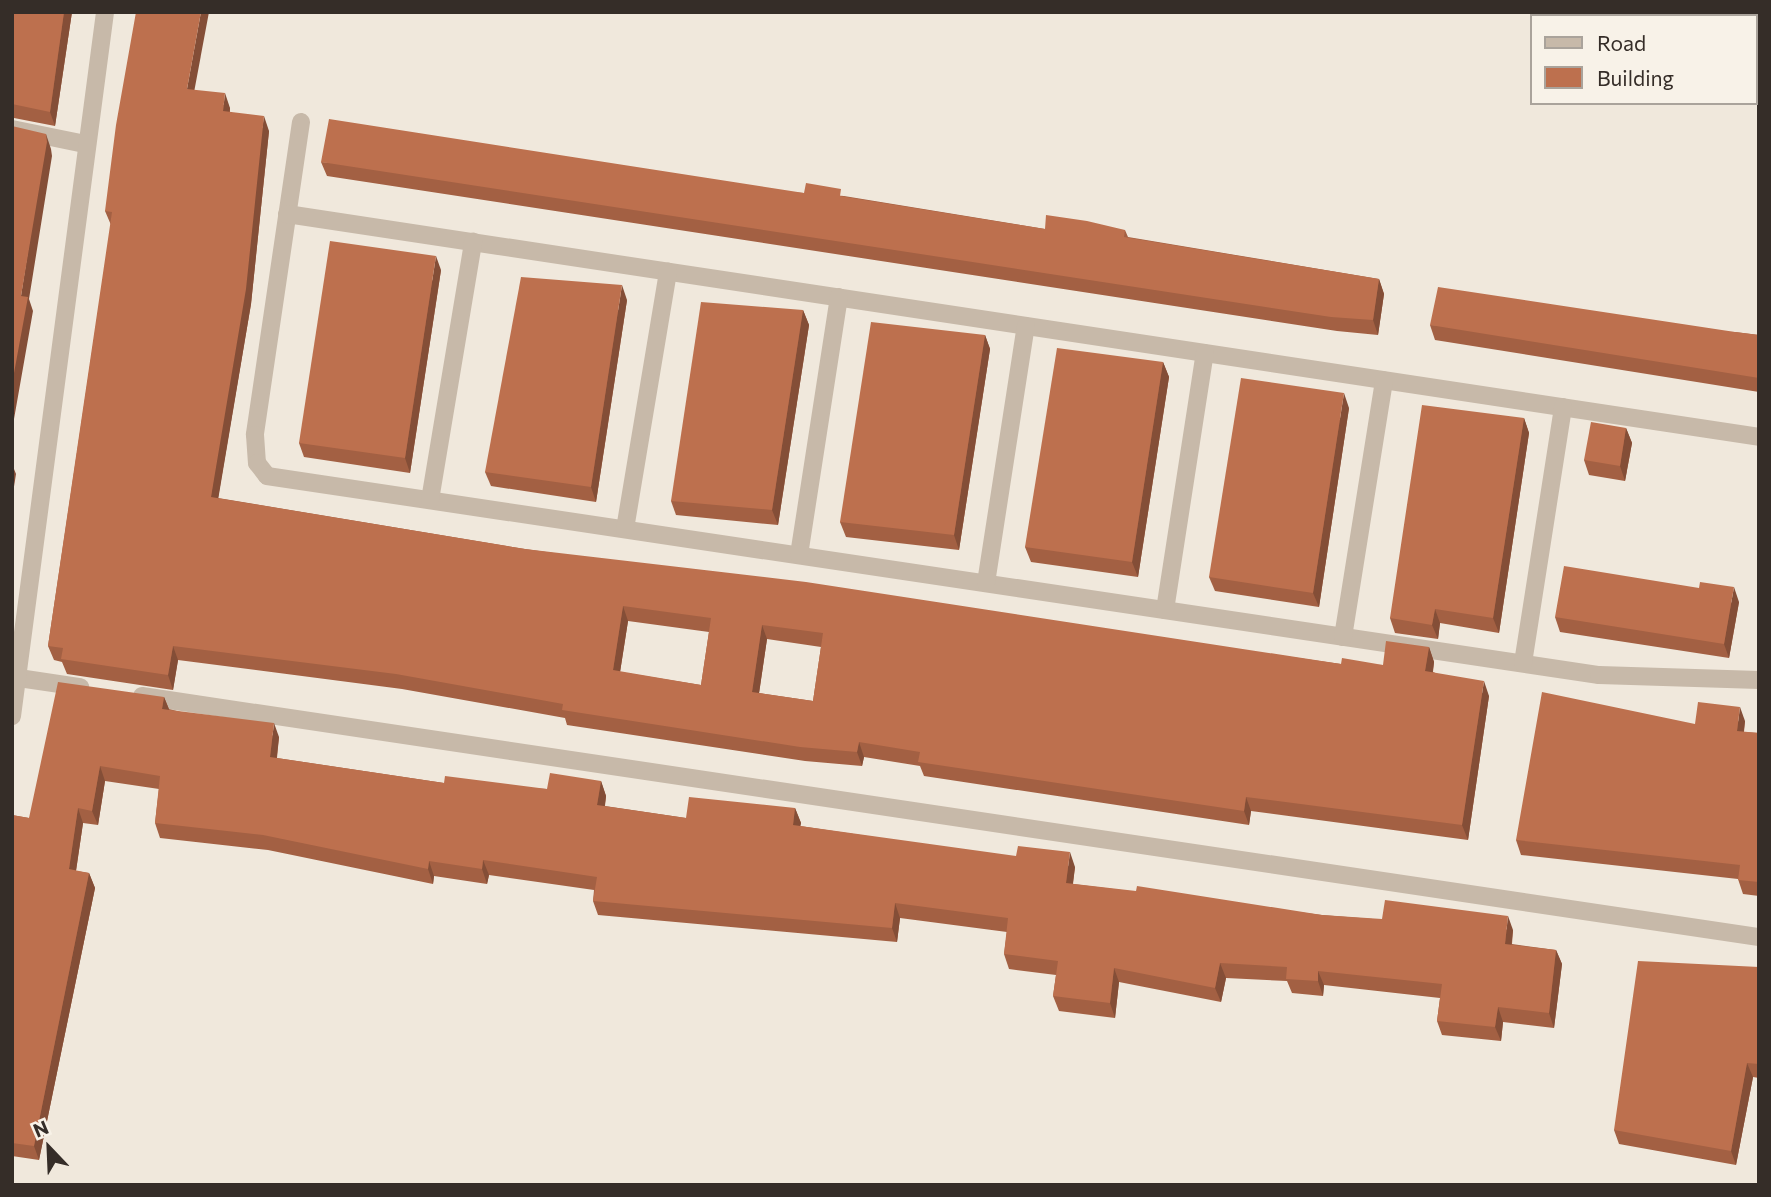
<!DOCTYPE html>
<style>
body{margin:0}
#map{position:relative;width:1771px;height:1197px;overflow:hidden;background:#f0e8dc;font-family:Commissioner,sans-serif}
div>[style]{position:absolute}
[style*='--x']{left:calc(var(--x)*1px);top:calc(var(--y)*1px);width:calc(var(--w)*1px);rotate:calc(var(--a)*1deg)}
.street>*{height:18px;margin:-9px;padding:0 9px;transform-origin:9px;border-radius:9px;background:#c7b9a9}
.wall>*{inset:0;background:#a36043}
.shaded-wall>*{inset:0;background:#844e37}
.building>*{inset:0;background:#bd704e}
span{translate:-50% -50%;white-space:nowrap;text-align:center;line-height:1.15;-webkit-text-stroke:5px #f8f2e8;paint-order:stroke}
.frame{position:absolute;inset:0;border:14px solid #352d28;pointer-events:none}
.legend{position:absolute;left:1530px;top:14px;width:228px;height:91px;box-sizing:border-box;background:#f8f2e8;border:2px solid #aaa39b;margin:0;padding:9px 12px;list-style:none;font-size:21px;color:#352d28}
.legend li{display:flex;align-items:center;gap:14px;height:35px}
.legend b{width:35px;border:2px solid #aaa39b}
.north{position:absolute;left:14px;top:1113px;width:70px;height:70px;-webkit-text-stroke:5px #f8f2e8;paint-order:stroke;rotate:337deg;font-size:19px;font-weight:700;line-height:28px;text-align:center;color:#352d28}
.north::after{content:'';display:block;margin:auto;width:24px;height:32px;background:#352d28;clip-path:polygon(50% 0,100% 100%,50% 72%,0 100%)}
</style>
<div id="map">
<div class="street">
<div style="--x:301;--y:122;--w:316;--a:98.4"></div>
<div style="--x:255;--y:435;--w:28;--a:86"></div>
<div style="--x:257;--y:463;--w:16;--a:52"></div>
<div style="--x:267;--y:476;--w:1347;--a:8.5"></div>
<div style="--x:1599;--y:675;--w:160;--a:1.8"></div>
<div style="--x:12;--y:129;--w:75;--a:11.6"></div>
<div style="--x:287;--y:214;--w:1489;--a:8.61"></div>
<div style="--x:430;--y:500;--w:262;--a:-80.5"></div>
<div style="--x:625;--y:529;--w:261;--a:-80.5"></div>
<div style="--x:799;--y:555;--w:261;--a:-81.2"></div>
<div style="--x:986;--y:583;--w:260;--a:-81.2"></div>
<div style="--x:1165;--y:610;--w:260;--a:-81.2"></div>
<div style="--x:1343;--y:637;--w:260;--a:-80.9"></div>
<div style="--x:1523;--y:663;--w:259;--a:-81.1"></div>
<div style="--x:12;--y:677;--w:69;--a:8.4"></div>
<div style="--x:142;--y:696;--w:1635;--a:8.48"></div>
<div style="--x:12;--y:716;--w:710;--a:-82.47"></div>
</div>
<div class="wall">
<div style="clip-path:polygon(12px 12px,72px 12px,55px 126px,14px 118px,12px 119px)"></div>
<div style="clip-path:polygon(evenodd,195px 90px,230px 108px,230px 112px,269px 131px,251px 304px,218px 498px,525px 549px,1341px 664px,1383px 665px,1429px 647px,1434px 662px,1433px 672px,1489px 696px,1468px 840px,1251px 811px,1249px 825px,924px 776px,920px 766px,864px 757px,862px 766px,805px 761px,567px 725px,565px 718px,402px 689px,178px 660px,173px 690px,67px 674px,62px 662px,54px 660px,48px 646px,111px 225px,105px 211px,195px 90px,628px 621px,709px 632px,701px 685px,620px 672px,628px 621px,195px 90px,767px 639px,821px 647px,813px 701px,759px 693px,767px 639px)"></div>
<div style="clip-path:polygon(321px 162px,804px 193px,844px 196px,1045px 229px,1125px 230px,1128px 237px,1379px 279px,1384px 294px,1378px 335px,1337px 331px,327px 176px)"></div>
<div style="clip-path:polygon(441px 270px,410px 473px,304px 457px,299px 443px)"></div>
<div style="clip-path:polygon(627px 300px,596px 502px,491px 486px,485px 472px)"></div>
<div style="clip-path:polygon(803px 310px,809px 325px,778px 525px,676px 515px,671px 501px)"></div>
<div style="clip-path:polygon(1430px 325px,1735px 332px,1759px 335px,1759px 392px,1435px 340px)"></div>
<div style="clip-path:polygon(985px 335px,990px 349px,959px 550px,846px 537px,840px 522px)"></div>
<div style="clip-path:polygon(1163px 362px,1169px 377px,1138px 577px,1031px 562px,1025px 547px)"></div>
<div style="clip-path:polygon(1349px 408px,1319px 607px,1215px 591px,1209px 577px)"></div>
<div style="clip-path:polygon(1524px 418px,1529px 433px,1499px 633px,1440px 623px,1438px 639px,1395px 633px,1390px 618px)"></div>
<div style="clip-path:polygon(1626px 428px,1632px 443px,1625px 481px,1589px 475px,1584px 460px)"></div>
<div style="clip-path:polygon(1739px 602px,1729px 658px,1560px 632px,1555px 617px)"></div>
<div style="clip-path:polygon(164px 697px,169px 709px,279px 737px,277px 758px,444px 783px,547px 789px,601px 781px,606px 796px,605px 806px,686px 818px,795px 808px,801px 823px,800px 826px,1075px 867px,1073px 884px,1322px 915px,1513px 930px,1512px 944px,1556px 950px,1562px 964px,1554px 1028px,1503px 1022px,1501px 1041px,1442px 1035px,1437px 1021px,1440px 998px,1324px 985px,1323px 996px,1292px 993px,1287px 981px,1226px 978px,1221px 1002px,1119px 982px,1115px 1018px,1059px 1011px,1053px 996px,1056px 975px,1009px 969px,1004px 954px,1007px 932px,900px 918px,897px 942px,598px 915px,593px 901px,594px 890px,489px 875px,487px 884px,434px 876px,433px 884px,268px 850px,160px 838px,155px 823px,159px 789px,105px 781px,98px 825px,83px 823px,76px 871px,89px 873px,95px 888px,39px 1160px,12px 1156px,12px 815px,29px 818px)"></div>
<div style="clip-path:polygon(1745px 721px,1744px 732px,1759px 733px,1759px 896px,1743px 894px,1738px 879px,1521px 855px,1516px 840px,1695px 724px)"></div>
<div style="clip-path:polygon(1759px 967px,1759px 1078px,1753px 1077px,1736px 1165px,1619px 1144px,1614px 1130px)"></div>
</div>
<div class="shaded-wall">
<div style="clip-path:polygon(64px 12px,72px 12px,55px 126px,50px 112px)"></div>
<div style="clip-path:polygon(201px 12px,209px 12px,192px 103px,187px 89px)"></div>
<div style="clip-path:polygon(225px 93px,230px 108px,228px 125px,223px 111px)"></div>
<div style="clip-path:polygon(264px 116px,269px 131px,251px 304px,216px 512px,211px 497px)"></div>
<div style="clip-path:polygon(46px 134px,51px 149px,52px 156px,29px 299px,33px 311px,14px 419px,12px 440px,12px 384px,21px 296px)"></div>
<div style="clip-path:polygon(436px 256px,441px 270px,410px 473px,405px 458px)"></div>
<div style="clip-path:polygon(1379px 279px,1384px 294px,1378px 335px,1373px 320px)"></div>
<div style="clip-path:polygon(622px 285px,627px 300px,596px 502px,591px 487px)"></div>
<div style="clip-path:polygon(803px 310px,809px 325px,778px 525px,772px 510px)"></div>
<div style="clip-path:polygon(985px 335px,990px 349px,959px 550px,954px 535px)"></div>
<div style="clip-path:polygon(1163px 362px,1169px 377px,1138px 577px,1132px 562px)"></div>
<div style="clip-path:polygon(1344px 393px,1349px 408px,1319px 607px,1313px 593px)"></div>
<div style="clip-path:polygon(1524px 418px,1529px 433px,1499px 633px,1493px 618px)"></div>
<div style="clip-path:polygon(1626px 428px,1632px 443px,1625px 481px,1620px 466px)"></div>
<div style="clip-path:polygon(12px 464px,16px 474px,12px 499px)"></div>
<div style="clip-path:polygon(1734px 587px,1739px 602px,1729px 658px,1724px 644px)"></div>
<div style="clip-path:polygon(623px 606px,628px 621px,618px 685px,613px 670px)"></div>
<div style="clip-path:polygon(1435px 609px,1440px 623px,1438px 639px,1432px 625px)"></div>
<div style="clip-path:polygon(762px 625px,767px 639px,757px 707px,752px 692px)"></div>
<div style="clip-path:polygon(173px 646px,178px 660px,173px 690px,168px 675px)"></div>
<div style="clip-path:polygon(1429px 647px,1434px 662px,1431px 685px,1425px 671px)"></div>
<div style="clip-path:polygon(1484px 681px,1489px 696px,1468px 840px,1462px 825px)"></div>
<div style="clip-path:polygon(164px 697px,170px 712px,162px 709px)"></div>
<div style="clip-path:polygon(1740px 707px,1745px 721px,1742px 745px,1737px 731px)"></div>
<div style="clip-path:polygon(274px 723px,279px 737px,275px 772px,270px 757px)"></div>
<div style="clip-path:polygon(859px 742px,864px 757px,862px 766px,857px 752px)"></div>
<div style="clip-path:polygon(100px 766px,105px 781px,98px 825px,92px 811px)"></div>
<div style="clip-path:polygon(601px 781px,606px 796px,603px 819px,597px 805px)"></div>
<div style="clip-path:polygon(1246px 797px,1251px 811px,1249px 825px,1244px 811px)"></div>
<div style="clip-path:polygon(78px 808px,83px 823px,74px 884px,69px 869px)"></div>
<div style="clip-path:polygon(795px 808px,801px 823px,798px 840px,793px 825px)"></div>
<div style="clip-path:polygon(1070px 852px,1075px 867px,1071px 897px,1066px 883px)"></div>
<div style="clip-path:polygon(483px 860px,489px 875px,487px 884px,482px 869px)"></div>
<div style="clip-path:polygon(429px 861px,434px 876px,433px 884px,428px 869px)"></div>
<div style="clip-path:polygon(89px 873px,95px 888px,39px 1160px,34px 1146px)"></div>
<div style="clip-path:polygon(895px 903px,900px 918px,897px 942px,892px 928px)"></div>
<div style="clip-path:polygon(1508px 916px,1513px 930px,1510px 958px,1505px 944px)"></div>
<div style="clip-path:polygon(1556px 950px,1562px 964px,1554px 1028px,1549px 1013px)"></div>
<div style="clip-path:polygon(1220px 963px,1226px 978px,1221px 1002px,1215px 988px)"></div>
<div style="clip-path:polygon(1114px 968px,1119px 982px,1115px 1018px,1110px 1003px)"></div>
<div style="clip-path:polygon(1318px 971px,1324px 985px,1323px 996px,1318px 981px)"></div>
<div style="clip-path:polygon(1498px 1007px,1503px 1022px,1501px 1041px,1495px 1027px)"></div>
<div style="clip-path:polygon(1747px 1063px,1753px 1077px,1736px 1165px,1731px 1151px)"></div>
</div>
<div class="building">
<div style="clip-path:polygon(12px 12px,64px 12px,50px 112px,12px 104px)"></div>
<div style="clip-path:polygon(evenodd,136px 12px,201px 12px,187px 89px,225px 93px,223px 111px,264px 116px,246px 289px,211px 497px,525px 549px,806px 582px,1341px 664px,1342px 658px,1383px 665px,1386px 641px,1429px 647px,1425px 671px,1484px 681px,1462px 825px,1246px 797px,1244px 811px,918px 762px,920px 752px,859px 742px,857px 752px,800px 747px,562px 710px,563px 704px,396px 674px,173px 646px,168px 675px,61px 659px,63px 648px,48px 646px,112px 212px,105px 211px,116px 125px,136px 12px,623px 606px,711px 618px,701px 685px,613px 670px,623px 606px,136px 12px,762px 625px,823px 633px,813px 701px,752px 692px,762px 625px)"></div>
<div style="clip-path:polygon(329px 119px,804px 193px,806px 183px,841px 189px,840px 196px,1045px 229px,1046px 215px,1087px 221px,1125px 230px,1124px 237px,1379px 279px,1373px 320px,1331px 317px,321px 162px)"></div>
<div style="clip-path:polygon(12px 126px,46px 134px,47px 142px,21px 296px,28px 297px,12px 384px)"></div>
<div style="clip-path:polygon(330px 241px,436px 256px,405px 458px,299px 443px)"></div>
<div style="clip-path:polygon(521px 277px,622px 285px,591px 487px,485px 472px)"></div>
<div style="clip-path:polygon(1438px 287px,1735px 332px,1759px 335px,1759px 378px,1430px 325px)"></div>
<div style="clip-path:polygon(701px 302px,803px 310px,772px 510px,671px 501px)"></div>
<div style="clip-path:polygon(871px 322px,985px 335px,954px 535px,840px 522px)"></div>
<div style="clip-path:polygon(1057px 348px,1163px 362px,1132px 562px,1025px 547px)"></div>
<div style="clip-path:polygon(1241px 378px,1344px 393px,1313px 593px,1209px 577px)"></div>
<div style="clip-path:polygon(1422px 405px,1524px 418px,1493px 618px,1435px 609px,1432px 625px,1390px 618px)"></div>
<div style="clip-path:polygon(1591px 422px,1626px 428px,1620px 466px,1584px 460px)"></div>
<div style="clip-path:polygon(1564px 566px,1699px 588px,1700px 582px,1734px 587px,1724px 644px,1555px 617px)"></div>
<div style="clip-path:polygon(58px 682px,164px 697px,162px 709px,274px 723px,270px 757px,444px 783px,445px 776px,547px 789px,550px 773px,601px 781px,597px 805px,686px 818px,689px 797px,795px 808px,793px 825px,1016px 856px,1018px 846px,1070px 852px,1066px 883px,1136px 891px,1137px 886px,1322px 915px,1382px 919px,1385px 900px,1508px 916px,1505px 944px,1556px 950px,1549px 1013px,1498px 1007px,1495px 1027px,1437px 1021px,1442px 984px,1318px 971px,1318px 981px,1286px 979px,1287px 967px,1220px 963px,1215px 988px,1114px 968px,1110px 1003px,1053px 996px,1058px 961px,1004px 954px,1008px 918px,895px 903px,892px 928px,593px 901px,597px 877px,483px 860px,482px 869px,429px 861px,428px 869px,263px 835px,155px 823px,160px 776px,100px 766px,92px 811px,78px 808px,69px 869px,89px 873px,34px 1146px,12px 1143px,12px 815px,29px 818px)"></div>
<div style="clip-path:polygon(1542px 692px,1695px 724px,1698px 702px,1740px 707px,1737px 731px,1759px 733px,1759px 882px,1738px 880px,1740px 865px,1516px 840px)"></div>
<div style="clip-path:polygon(1638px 961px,1759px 967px,1759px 1064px,1747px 1063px,1731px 1151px,1614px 1130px)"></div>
</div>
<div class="frame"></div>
<ul class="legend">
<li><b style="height:9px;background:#c7b9a9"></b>Road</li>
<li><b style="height:19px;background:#bd704e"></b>Building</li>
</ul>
<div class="north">N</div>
</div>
